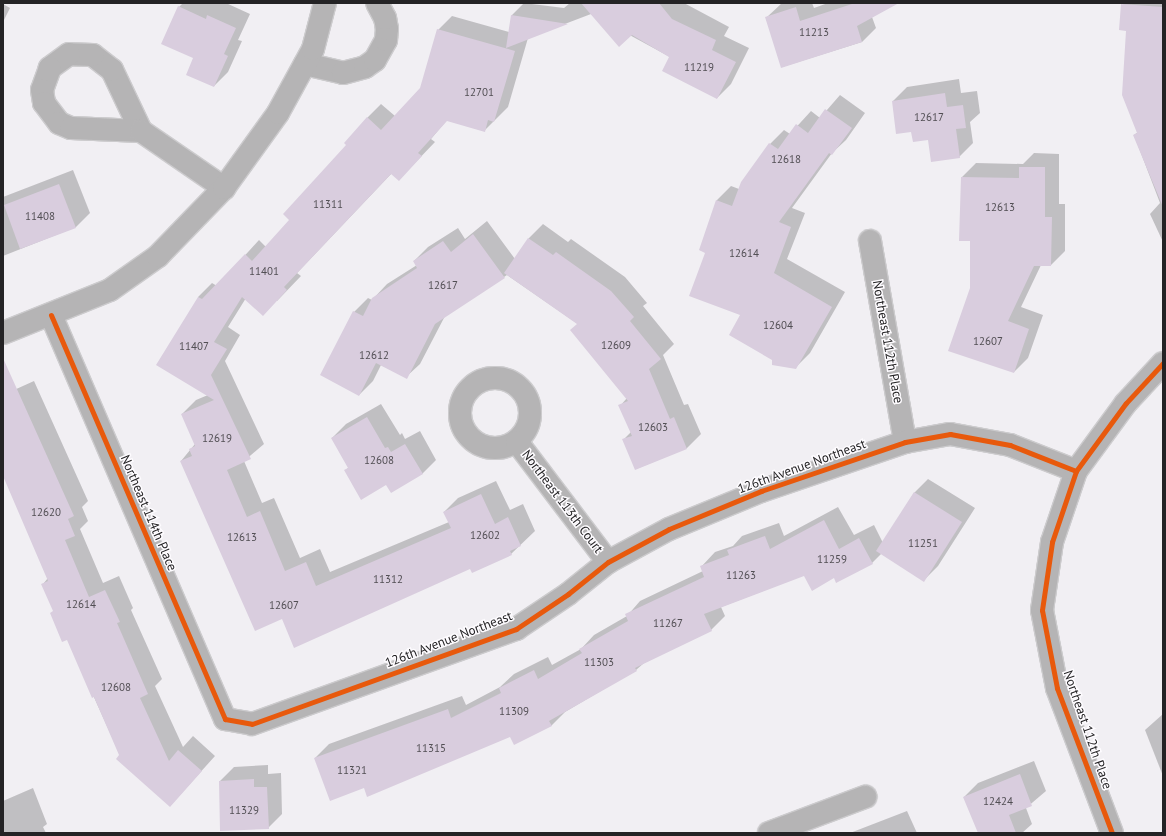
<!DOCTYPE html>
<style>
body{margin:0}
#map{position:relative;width:1166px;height:836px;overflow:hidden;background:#f1eff3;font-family:"PT Sans",sans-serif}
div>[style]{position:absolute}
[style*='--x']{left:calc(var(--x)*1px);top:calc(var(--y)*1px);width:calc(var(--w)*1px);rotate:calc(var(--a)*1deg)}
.shadow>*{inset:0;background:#0003}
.building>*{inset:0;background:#d9cdde}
.roads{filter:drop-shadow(1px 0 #cccbcd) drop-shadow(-1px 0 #cccbcd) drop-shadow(0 1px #cccbcd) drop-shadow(0 -1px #cccbcd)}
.minor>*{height:22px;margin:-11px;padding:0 11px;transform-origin:11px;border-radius:11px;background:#b5b4b5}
.minor>.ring{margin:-11px;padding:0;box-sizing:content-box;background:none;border:22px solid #b5b4b5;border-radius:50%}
.cycleway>*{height:5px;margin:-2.5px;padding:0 2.5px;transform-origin:2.5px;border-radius:2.5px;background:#e8590c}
span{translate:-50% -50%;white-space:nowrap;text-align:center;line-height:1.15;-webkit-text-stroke:3px #fefcff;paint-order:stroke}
.number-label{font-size:11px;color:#514e53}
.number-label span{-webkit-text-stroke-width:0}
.street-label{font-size:13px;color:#242325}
.frame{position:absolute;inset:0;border:4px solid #242325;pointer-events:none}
</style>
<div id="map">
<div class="shadow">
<div style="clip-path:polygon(183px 3px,226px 3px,250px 14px,238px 40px,242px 41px,228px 72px,214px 86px,179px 7px)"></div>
<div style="clip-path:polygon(524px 3px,564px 8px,570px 3px,684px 3px,729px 27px,724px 36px,749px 48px,731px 84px,717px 98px,670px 57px,591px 14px,528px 38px,508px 107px,484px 131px,447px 120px,431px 139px,435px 142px,413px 165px,392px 173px,297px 273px,301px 276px,277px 301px,246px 298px,228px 327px,240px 335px,225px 361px,264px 444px,244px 461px,262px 503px,274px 498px,300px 558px,320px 549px,330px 572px,449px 522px,444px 512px,458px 498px,496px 481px,510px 510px,523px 504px,535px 531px,511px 554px,471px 567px,283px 618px,181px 461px,195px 444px,182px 414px,196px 400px,208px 395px,198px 297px,212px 283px,217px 286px,259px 240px,266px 247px,290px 220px,367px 118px,381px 104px,395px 116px,421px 88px,438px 30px,452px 16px,509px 32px,512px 15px)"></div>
<div style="clip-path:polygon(782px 3px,812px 3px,814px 8px,828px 3px,897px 3px,872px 17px,876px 28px,862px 42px,782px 67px,766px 18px)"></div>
<div style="clip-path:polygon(1123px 3px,1163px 3px,1163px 242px,1150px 214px,1160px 203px,1134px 135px,1138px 132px)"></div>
<div style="clip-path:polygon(3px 4px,10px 8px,3px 22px)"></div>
<div style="clip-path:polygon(959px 79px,961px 93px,977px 91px,980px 113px,970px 122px,973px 143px,959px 157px,912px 131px,893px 101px,907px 87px)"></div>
<div style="clip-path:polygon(840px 95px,865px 113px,846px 140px,832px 153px,792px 208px,805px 213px,787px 259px,845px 292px,810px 353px,795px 368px,773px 360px,707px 252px,700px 250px,717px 200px,731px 186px,739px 189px,770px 144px,784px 130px,790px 134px,811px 111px,820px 118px)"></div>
<div style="clip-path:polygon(1034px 153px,1059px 154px,1059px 204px,1065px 204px,1065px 251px,1051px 265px,1041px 265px,1021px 307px,1043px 315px,1028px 358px,1014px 372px,971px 288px,971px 240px,962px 177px,976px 163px,1023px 164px)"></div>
<div style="clip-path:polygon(73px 170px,90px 213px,76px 227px,3px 256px,3px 197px)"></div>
<div style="clip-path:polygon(487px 221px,515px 259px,529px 238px,543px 224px,568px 242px,571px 239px,625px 277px,647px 303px,643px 306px,674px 344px,663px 355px,684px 405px,688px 404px,701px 434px,687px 448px,636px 469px,624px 439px,631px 432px,620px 406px,627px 398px,578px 324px,507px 275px,445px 316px,420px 364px,406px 377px,381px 365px,373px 381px,359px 395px,354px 312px,368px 298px,372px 300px,387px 284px,417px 265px,414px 261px,428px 247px,458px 228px,465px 239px)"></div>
<div style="clip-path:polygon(34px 381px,88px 501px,82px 507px,88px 521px,80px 529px,103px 583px,119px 576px,133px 608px,131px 610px,162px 679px,155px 686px,183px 747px,193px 736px,215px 756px,170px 806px,120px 755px,43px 584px,48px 578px,3px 466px,3px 395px)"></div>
<div style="clip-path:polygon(381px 404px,400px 435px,402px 433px,405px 439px,420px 431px,436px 460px,422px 474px,387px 484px,345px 471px,349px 467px,332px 438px,346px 424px)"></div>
<div style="clip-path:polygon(928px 479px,975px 508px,938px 566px,924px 580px,882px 553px,872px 563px,835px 577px,804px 575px,721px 607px,725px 616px,711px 630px,644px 663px,636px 670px,565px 712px,551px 726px,511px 736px,364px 787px,315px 758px,329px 744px,462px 696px,466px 705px,500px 687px,514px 674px,548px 657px,552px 665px,581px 649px,594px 635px,627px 616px,640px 601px,703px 571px,701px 567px,715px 552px,733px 546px,742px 536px,779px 523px,784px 536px,838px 507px,854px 535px,874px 525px,883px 543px,914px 493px)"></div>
<div style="clip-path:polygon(1163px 714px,1163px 776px,1145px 730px)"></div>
<div style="clip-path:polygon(1034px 761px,1046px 791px,1026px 808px,1032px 824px,1022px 833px,979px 833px,964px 797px,978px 783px)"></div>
<div style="clip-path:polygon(268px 765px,268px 774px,281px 773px,282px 814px,268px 828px,221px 830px,220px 781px,234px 767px)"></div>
<div style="clip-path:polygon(33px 788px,47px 824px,43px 827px,46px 833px,3px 833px,3px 801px)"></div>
<div style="clip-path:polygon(907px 811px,917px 833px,850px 833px)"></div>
</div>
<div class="building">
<div style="clip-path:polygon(581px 3px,659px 3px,672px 19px,716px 40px,712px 50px,736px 62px,717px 99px,662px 71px,669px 57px,632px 35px,619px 47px)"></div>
<div style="clip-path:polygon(855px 3px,899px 3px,857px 26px,862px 42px,781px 68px,765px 17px,796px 7px,800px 21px)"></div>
<div style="clip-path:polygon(1121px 4px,1163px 7px,1163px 207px,1133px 135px,1137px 133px,1122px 95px,1126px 31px,1119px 30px)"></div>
<div style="clip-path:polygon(178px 6px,206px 19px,207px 15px,236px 28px,224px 54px,228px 56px,214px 87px,186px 75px,193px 58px,161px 44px)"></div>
<div style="clip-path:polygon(511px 15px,568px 24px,506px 48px)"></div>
<div style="clip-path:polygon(437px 29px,515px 51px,494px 122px,488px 120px,485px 132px,447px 121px,418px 153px,422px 156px,399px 181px,391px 174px,284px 287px,287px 290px,263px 316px,242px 297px,214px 342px,227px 349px,211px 375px,251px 459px,227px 470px,247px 517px,260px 511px,285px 571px,306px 562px,316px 586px,451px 528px,443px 512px,481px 494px,495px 524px,508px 517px,521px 546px,510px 551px,512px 555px,472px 573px,470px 569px,294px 648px,282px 619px,255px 631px,180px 461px,192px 456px,189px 449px,195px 446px,181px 414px,214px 400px,156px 365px,198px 297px,202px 299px,245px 254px,252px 261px,289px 220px,283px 214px,346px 145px,344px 143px,367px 117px,381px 130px,420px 88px)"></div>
<div style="clip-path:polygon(945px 93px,947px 107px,963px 105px,966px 128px,956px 129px,960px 158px,931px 162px,928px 140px,913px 142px,911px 132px,896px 134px,892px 101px)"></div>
<div style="clip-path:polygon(825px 109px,852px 128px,832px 155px,829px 153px,779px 222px,791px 227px,774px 273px,832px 307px,796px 369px,772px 365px,772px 360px,729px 335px,740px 315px,689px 296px,705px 253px,699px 250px,716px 200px,732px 206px,741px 182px,769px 143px,778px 149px,796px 124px,808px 133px)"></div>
<div style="clip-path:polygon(1019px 167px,1045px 167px,1045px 217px,1052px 217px,1051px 266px,1034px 266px,1008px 321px,1029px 329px,1014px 373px,948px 351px,970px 288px,970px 241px,959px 241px,961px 177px,1019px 178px)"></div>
<div style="clip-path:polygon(59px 184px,76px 228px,20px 249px,4px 205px)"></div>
<div style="clip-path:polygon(473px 234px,505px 278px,435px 324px,407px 379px,376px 363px,359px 396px,320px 375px,353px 311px,363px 316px,372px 298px,417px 268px,413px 261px,443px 241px,451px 252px)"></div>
<div style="clip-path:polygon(528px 238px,553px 255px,556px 252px,611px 291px,634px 317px,630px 321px,661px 359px,649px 369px,670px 419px,674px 417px,687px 449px,635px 470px,622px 439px,632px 436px,618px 405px,628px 401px,570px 330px,577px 324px,504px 273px)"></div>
<div style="clip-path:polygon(3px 358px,74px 516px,68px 519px,75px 536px,65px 540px,89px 597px,105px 590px,120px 622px,117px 623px,148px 694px,140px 698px,169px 761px,178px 750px,202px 771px,170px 807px,116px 759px,119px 755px,94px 697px,92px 698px,67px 640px,62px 642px,50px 613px,53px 611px,41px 584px,48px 581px,3px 476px)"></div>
<div style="clip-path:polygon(367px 417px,385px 448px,388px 447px,391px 452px,405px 444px,423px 474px,391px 493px,386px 485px,361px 500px,344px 470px,348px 468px,331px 438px)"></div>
<div style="clip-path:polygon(914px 492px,962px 522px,924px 582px,876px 551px)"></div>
<div style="clip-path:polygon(824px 520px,839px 549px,859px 538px,873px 564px,836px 583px,834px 578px,812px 591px,804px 576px,704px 614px,712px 631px,635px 668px,637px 671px,549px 721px,552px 726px,514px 745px,510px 737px,367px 797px,364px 788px,330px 801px,314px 758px,448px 709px,451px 718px,501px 693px,499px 688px,534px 670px,538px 679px,582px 653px,579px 649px,628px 621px,625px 614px,704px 577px,700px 566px,729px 555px,727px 550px,765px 536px,770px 549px)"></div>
<div style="clip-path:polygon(1020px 774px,1032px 806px,1009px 815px,1016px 833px,978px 833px,963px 797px)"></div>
<div style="clip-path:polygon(254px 779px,254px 787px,267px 787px,269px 829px,220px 831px,219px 781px)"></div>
</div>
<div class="roads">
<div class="minor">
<div style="--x:305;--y:64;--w:39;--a:13"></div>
<div style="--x:343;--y:73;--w:23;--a:-15"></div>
<div style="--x:365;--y:67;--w:12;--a:-35"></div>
<div style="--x:375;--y:60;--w:23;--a:-61"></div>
<div style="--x:386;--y:40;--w:11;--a:-85"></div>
<div style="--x:387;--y:29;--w:11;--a:-100"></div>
<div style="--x:385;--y:18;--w:17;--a:-118"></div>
<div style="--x:141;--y:131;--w:68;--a:-115.4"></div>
<div style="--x:112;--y:70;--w:24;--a:-142"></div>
<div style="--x:93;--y:55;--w:24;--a:-178"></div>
<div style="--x:69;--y:54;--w:24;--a:144"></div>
<div style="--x:50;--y:68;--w:23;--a:110"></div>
<div style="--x:42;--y:90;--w:13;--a:81"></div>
<div style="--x:44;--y:103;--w:25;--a:53"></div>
<div style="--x:59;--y:123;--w:13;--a:23"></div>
<div style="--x:71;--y:128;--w:70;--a:2.5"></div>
<div style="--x:141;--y:131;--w:101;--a:34.5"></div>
<div style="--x:870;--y:241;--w:204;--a:80.1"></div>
<div style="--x:51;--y:315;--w:440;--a:66.7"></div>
<div style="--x:225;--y:719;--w:27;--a:10"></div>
<div style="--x:252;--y:724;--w:281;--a:-19.8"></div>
<div style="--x:516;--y:629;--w:63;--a:-33.9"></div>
<div style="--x:568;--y:594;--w:51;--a:-38.7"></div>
<div style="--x:608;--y:562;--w:69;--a:-28.4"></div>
<div style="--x:669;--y:529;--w:100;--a:-22.4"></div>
<div style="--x:761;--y:491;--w:152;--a:-18.8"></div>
<div style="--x:905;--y:442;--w:46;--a:-10.1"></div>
<div style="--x:950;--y:434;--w:61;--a:10.4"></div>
<div style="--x:1010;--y:445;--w:71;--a:21.5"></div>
<div style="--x:3;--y:333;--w:115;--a:-21.9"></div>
<div style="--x:110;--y:290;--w:59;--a:-35.3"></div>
<div style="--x:158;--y:256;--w:95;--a:-45.9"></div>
<div style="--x:224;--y:188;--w:92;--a:-54.2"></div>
<div style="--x:278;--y:113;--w:73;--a:-61.3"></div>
<div style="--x:313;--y:49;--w:48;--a:-75.4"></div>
<div class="ring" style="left:460px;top:378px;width:48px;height:48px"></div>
<div style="--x:517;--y:442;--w:151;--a:52.8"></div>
<div style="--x:769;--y:833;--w:103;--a:-20.6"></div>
<div style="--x:1112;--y:833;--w:155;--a:-110.8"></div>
<div style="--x:1057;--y:688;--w:79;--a:-100.9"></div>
<div style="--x:1042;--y:610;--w:69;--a:-81.6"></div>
<div style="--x:1052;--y:542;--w:75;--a:-71.3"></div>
<div style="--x:1076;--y:471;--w:84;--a:-53.7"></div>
<div style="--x:1126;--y:403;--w:54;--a:-47.2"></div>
</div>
</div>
<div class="cycleway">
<div style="--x:51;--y:315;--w:440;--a:66.7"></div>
<div style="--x:225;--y:719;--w:27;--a:10"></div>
<div style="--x:252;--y:724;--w:281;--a:-19.8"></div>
<div style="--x:516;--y:629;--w:63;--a:-33.9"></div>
<div style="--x:568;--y:594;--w:51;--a:-38.7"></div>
<div style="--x:608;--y:562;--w:69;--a:-28.4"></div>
<div style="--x:669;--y:529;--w:100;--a:-22.4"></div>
<div style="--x:761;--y:491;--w:152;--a:-18.8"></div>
<div style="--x:905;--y:442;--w:46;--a:-10.1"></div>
<div style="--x:950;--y:434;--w:61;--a:10.4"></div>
<div style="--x:1010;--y:445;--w:71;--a:21.5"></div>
<div style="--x:1112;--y:833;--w:155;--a:-110.8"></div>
<div style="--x:1057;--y:688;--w:79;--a:-100.9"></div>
<div style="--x:1042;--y:610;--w:69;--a:-81.6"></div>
<div style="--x:1052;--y:542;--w:75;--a:-71.3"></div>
<div style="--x:1076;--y:471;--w:84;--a:-53.7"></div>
<div style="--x:1126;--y:403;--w:54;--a:-47.2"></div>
</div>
<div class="number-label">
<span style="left:814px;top:32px">11213</span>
<span style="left:699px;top:67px">11219</span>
<span style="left:479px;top:92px">12701</span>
<span style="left:929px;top:117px">12617</span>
<span style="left:786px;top:159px">12618</span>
<span style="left:328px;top:204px">11311</span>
<span style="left:1000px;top:207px">12613</span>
<span style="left:40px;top:216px">11408</span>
<span style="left:744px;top:253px">12614</span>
<span style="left:264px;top:271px">11401</span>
<span style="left:443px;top:285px">12617</span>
<span style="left:778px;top:325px">12604</span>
<span style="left:988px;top:341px">12607</span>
<span style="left:616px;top:345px">12609</span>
<span style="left:194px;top:346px">11407</span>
<span style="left:374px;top:355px">12612</span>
<span style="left:653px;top:427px">12603</span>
<span style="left:217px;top:438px">12619</span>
<span style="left:379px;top:460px">12608</span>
<span style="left:46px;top:512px">12620</span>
<span style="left:485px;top:535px">12602</span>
<span style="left:242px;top:537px">12613</span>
<span style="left:923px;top:543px">11251</span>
<span style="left:832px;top:559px">11259</span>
<span style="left:741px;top:575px">11263</span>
<span style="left:388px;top:579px">11312</span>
<span style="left:81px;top:604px">12614</span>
<span style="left:284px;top:605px">12607</span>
<span style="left:668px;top:623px">11267</span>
<span style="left:599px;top:662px">11303</span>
<span style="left:116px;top:687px">12608</span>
<span style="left:514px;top:711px">11309</span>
<span style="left:431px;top:748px">11315</span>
<span style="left:352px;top:770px">11321</span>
<span style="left:998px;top:801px">12424</span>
<span style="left:244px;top:810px">11329</span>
</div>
<div class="street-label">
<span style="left:887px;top:342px;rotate:80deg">Northeast 112th Place</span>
<span style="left:802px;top:467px;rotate:-20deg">126th Avenue Northeast</span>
<span style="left:562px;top:502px;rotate:53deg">Northeast 113th Court</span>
<span style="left:148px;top:513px;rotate:67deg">Northeast 114th Place</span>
<span style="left:449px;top:640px;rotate:-21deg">126th Avenue Northeast</span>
<span style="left:1087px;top:730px;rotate:71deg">Northeast 112th Place</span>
</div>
<div class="frame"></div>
</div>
